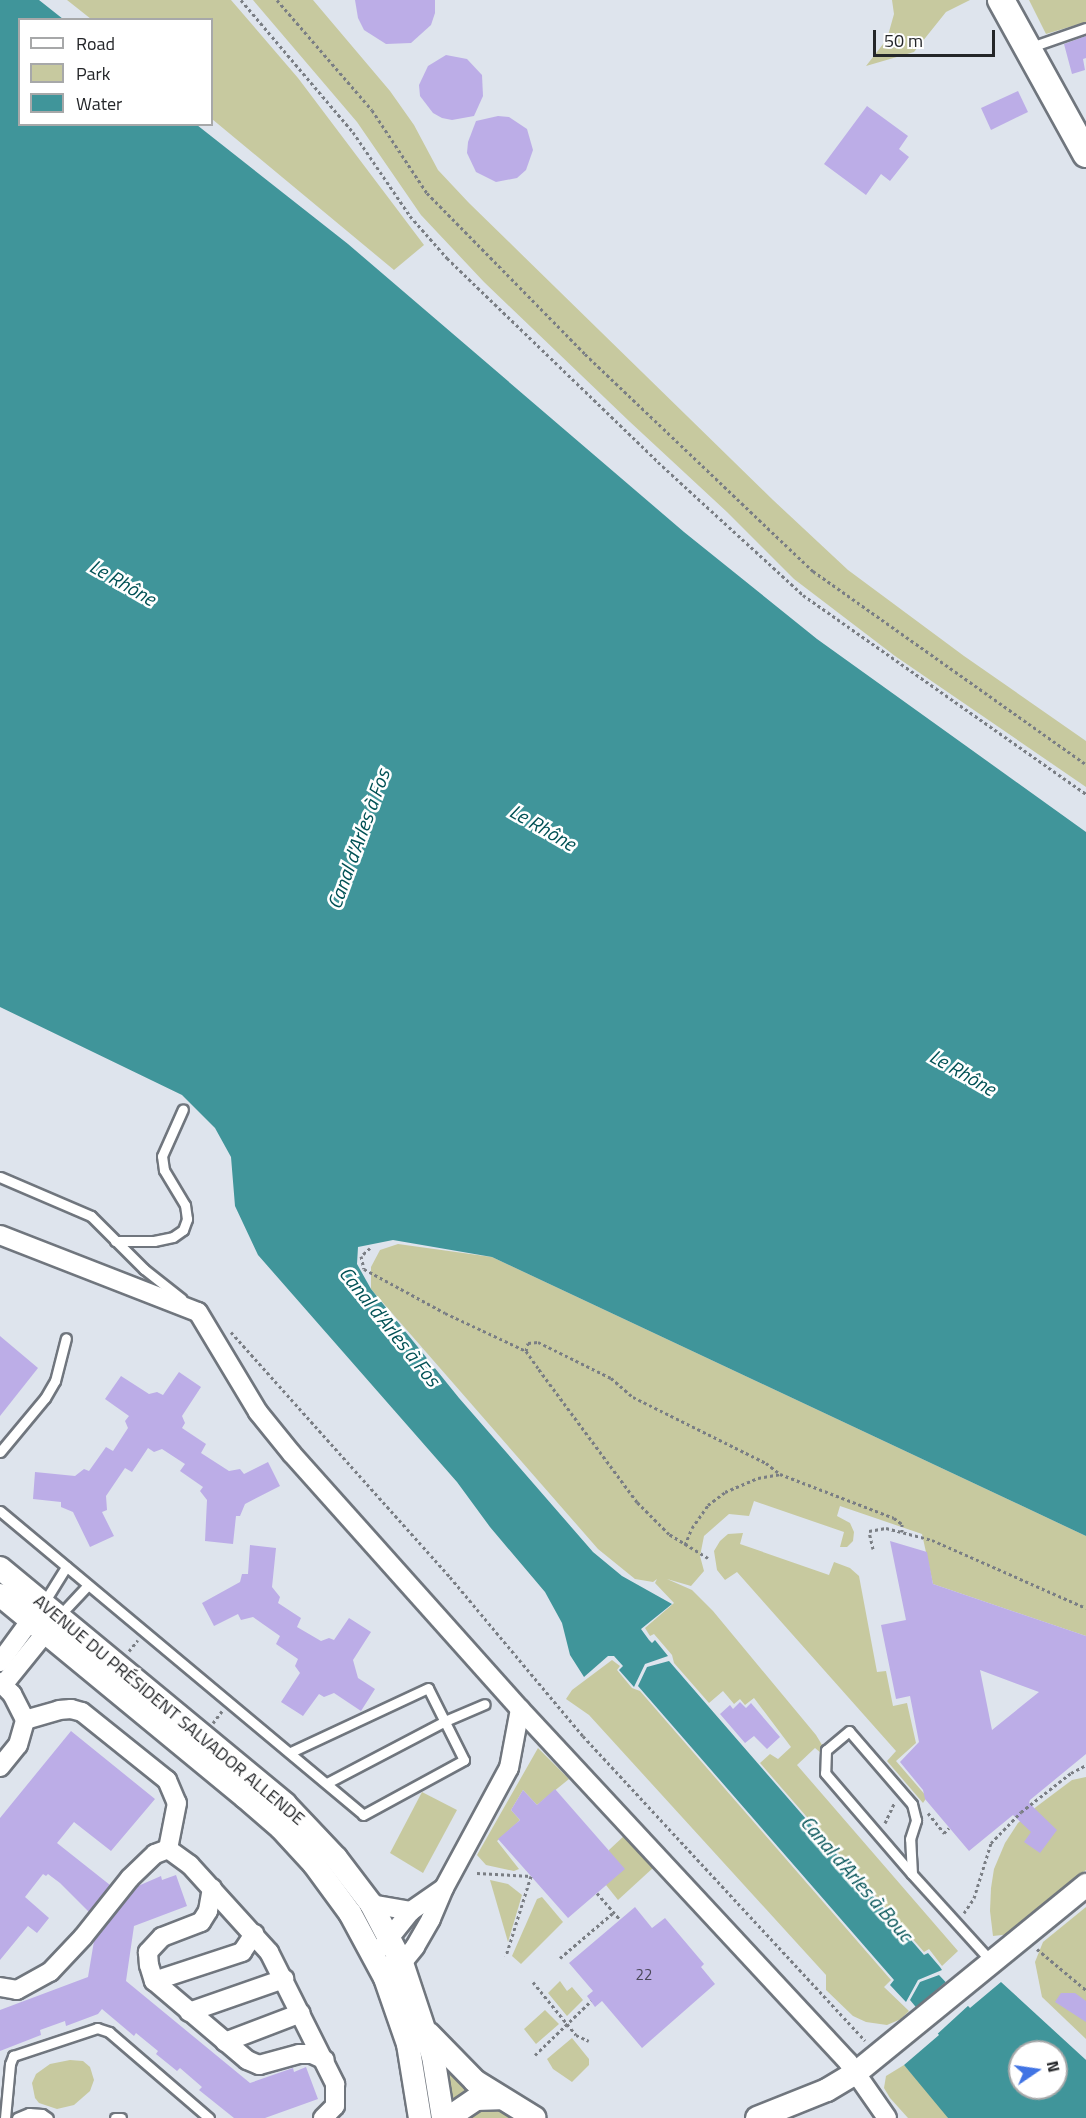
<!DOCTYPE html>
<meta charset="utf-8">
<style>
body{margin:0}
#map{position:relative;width:1086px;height:2118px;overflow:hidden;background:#dee4ed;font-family:"Titillium Web",sans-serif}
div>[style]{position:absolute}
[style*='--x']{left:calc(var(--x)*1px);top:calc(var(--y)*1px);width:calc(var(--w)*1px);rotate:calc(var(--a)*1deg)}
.green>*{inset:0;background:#c7c99f}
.water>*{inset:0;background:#40959a}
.pier>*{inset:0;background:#dee4ed}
.building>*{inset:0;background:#bcade7}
.path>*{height:3px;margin-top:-1.5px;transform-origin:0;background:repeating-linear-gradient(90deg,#7a7e84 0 3px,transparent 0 6px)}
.roads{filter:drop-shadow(2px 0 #70767e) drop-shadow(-2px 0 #70767e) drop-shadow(0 2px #70767e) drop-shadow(0 -2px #70767e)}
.service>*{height:9px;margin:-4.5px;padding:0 4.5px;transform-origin:4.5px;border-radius:4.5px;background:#fff}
.minor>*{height:18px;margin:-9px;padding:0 9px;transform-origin:9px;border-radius:9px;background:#fff}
.tertiary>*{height:22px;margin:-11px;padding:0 11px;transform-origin:11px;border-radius:11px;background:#fff}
.secondary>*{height:26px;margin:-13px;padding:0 13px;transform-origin:13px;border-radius:13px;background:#fff}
span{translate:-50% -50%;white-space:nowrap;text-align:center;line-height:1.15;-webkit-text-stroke:5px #fff;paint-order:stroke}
.number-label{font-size:15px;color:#4a4858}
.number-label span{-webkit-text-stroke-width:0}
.street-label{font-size:18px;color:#242629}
.water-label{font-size:20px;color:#015155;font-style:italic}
.legend{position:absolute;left:18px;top:18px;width:195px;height:108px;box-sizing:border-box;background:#fff;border:2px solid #a7a8a9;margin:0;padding:8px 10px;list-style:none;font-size:18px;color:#242629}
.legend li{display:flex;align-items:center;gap:12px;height:30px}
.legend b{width:30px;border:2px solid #a7a8a9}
.north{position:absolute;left:1008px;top:2040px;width:60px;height:60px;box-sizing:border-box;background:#fff;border:2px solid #a7a8a9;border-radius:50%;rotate:77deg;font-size:16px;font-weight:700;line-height:24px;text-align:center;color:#242629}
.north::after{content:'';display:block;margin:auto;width:21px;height:27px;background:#4174e4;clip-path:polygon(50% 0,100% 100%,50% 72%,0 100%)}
.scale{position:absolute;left:873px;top:30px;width:122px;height:27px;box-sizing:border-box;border:3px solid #242629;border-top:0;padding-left:8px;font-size:18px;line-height:21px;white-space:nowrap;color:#242629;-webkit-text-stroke:4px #fff;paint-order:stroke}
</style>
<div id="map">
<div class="green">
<div style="clip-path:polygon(67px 0,231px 0,298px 78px,424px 245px,394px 270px,212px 119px,212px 20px,91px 19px)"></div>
<div style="clip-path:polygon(253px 0,313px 0,390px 91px,414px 125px,438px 170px,469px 203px,773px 500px,848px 570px,964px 656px,1086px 741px,1086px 787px,895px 656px,794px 579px,727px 512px,629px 421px,484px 282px,421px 215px,357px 122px)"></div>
<div style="clip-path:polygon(892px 0,970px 0,946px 12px,914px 52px,866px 66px,887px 39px,894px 14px)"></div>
<div style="clip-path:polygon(1029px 0,1086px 0,1086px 22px,1046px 34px)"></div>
<div style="clip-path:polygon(398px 1244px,492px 1257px,1086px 1536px,1086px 1636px,933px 1584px,922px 1534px,840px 1506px,837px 1516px,850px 1523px,854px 1532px,853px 1541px,847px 1547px,840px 1547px,844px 1532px,754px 1501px,749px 1516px,729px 1514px,704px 1536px,700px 1556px,704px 1571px,691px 1586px,667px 1579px,692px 1590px,713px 1611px,816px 1735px,833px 1763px,815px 1748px,797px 1765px,958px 1951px,942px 1966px,929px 1949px,924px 1952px,760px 1763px,770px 1754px,778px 1759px,791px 1747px,754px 1698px,745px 1705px,740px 1699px,734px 1704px,723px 1691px,709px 1703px,674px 1663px,672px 1655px,654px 1634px,650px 1636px,645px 1628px,674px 1603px,655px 1583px,657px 1579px,653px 1582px,635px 1579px,598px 1549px,371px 1289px,371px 1267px,380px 1250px)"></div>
<div style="clip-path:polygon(743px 1533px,740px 1544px,829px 1575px,834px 1562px,850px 1568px,859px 1576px,877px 1672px,886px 1671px,893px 1706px,907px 1703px,916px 1743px,896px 1761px,927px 1797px,923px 1803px,887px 1761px,896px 1751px,737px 1572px,725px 1580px,717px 1570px,714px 1551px,720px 1541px,728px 1534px)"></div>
<div style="clip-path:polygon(612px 1660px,620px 1666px,617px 1670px,632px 1688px,640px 1691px,891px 1980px,884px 1987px,909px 2011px,901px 2019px,887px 2025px,866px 2022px,853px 2016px,826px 1990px,826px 1975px,589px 1715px,566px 1699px,572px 1690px)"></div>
<div style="clip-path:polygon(538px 1748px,569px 1779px,537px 1805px,523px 1790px,511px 1810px,520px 1820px,497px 1841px,519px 1869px,514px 1871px,486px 1865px,477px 1855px)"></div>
<div style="clip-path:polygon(1086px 1777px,1086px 1870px,1011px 1934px,993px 1936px,990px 1911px,991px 1888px,994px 1869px,1005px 1843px,1018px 1823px,1036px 1807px,1072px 1780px)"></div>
<div style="clip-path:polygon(422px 1792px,457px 1810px,423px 1873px,390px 1853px)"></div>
<div style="clip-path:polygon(625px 1835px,654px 1867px,618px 1900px,606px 1885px,609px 1850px)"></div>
<div style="clip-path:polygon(490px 1880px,508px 1884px,522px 1895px,508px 1942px)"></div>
<div style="clip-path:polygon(542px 1897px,563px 1922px,521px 1964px,512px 1956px,537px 1899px)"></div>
<div style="clip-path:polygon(1086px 1907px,1086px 2039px,1042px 1997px,1035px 1962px,1043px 1942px)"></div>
<div style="clip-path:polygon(560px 1981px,567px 1991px,572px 1987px,583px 2000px,567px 2016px,548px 1993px)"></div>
<div style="clip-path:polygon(545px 2010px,559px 2024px,536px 2044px,524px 2029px)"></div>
<div style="clip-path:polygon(572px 2038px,589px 2059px,589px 2065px,572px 2082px,553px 2069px,547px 2059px)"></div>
<div style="clip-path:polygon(70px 2060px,83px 2061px,90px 2067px,94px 2080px,90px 2091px,74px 2105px,57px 2109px,39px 2103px,35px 2098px,32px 2083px,36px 2074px,50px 2064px)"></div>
<div style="clip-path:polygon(446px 2060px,475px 2087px,453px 2103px,452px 2102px)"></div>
<div style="clip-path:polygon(904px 2065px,942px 2108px,948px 2118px,908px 2118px,890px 2098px,884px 2088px,886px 2076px)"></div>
<div style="clip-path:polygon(493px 2104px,514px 2118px,466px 2118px,469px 2113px)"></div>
</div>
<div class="water">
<div style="clip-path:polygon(0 0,39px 0,63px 19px,20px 20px,20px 124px,197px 125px,348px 244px,684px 532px,817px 639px,1086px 832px,1086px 1536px,492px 1257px,393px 1240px,358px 1247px,357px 1264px,371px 1289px,459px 1398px,593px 1552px,622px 1576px,672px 1604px,641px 1629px,649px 1640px,652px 1643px,655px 1640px,668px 1656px,645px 1664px,634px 1687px,619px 1670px,623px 1666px,614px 1656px,608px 1656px,584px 1677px,570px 1655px,562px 1623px,545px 1592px,490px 1527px,457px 1482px,258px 1255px,235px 1206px,231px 1157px,215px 1128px,182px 1095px,0 1007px)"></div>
<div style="clip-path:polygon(669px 1661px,924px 1955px,928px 1953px,940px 1967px,942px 1970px,918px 1980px,906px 2002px,890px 1985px,894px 1980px,638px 1686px,647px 1667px)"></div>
<div style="clip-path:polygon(evenodd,939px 1975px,970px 2008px,1001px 1982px,1086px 2060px,1086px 2118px,948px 2118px,904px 2065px,939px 2035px,910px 2000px,920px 1982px,939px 1975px,1020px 2052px,1056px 2052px,1056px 2088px,1020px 2088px,1020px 2052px)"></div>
</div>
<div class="pier">
<div style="clip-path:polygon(948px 1980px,970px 2004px,933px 2038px,935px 2035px,914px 2010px)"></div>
</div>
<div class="building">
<div style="clip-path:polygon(355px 0,435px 0,435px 13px,431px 25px,411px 43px,386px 44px,364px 30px,358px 18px)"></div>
<div style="clip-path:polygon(1086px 36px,1086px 58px,1083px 59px,1085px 70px,1072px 74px,1064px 44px)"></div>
<div style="clip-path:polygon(446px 55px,467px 59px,482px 75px,483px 96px,474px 116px,452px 120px,442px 118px,433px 113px,420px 96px,419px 85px,428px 66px)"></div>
<div style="clip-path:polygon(1018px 91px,1028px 112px,991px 130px,981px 108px)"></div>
<div style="clip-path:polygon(867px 106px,908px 136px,899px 149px,909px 157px,890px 181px,881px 174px,866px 195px,824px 164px)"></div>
<div style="clip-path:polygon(498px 116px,509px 117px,527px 129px,533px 150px,526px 170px,517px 178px,496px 182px,476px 172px,467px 153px,468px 142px,476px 121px)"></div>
<div style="clip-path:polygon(0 1336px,38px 1368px,0 1416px)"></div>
<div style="clip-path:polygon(179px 1372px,201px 1387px,182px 1416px,185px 1423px,182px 1428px,206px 1444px,201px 1453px,229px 1471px,240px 1469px,244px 1474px,268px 1462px,280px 1486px,245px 1504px,240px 1516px,236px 1516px,233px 1544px,205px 1541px,207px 1500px,200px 1491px,203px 1487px,180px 1471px,185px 1464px,162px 1449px,154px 1452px,148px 1448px,132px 1472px,125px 1468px,106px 1496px,107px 1510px,102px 1512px,114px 1536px,90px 1547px,73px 1512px,61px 1507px,61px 1502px,33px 1499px,35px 1472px,75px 1476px,84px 1469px,89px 1471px,106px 1447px,113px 1451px,128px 1428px,125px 1421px,129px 1416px,105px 1399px,121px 1376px,149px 1394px,157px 1392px,163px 1395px)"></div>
<div style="clip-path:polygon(evenodd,890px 1541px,927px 1552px,933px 1584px,1086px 1636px,1086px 1754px,1030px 1800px,1029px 1803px,1057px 1830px,1040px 1853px,1024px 1842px,1031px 1832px,1013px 1815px,969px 1851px,925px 1799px,923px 1790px,900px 1762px,919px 1742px,910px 1696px,896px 1699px,881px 1625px,906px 1620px,890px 1541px,980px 1670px,1039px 1692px,992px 1730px,980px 1670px)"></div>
<div style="clip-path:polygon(250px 1545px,276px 1548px,272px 1587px,280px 1597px,278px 1603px,301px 1618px,297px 1627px,321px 1641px,329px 1638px,334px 1640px,349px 1618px,371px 1632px,353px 1660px,358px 1678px,375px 1689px,361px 1711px,334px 1693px,324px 1697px,319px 1694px,303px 1716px,281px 1702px,300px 1673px,295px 1666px,298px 1659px,276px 1644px,280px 1636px,253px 1617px,241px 1620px,238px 1614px,214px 1626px,202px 1603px,240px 1582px,242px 1574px,248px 1574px)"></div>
<div style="clip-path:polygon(740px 1702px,746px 1708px,751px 1703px,780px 1737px,767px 1749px,754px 1736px,745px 1743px,720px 1714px,730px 1705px,733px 1709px)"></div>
<div style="clip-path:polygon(71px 1731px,155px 1799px,111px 1851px,74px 1822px,57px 1843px,110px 1885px,89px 1912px,60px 1883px,48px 1874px,46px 1876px,43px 1874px,25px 1897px,49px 1918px,37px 1933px,28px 1926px,0 1960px,0 1818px)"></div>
<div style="clip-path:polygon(555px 1789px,625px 1869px,568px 1918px,498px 1839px,520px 1820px,511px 1810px,523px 1790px,537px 1805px)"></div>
<div style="clip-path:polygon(176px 1875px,187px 1906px,134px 1926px,126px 1981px,250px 2083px,293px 2068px,294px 2072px,306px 2067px,318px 2099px,265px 2118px,234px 2118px,199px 2090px,202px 2087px,180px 2068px,177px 2071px,156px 2054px,158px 2051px,136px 2033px,134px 2036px,102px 2009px,98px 2014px,66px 2026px,65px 2021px,40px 2030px,41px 2035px,0 2051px,0 2010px,88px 1977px,94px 1941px,138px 1886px,161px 1876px,162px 1880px)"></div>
<div style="clip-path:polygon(635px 1907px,652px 1928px,665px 1918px,704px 1964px,701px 1967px,715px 1984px,642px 2048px,602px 2001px,595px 2007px,587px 1996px,593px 1991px,569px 1963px)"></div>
<div style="clip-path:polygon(1061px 1993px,1075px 1993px,1086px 2001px,1086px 2022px,1055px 2002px)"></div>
</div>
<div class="path">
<div style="--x:241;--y:0;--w:173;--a:49.7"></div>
<div style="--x:353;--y:132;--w:102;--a:55.8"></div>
<div style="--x:410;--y:216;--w:56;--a:48.6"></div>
<div style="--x:447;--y:258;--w:293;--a:44"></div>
<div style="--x:658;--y:462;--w:197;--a:42.5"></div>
<div style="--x:803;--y:595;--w:346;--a:35.1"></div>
<div style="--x:277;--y:0;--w:145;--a:49.2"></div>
<div style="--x:372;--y:110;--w:100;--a:56.5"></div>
<div style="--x:427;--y:193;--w:226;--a:45.5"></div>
<div style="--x:585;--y:354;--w:315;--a:43.6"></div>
<div style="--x:813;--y:571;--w:334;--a:35.3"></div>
<div style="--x:370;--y:1248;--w:12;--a:138"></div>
<div style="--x:361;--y:1256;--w:13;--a:77"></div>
<div style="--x:364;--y:1269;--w:92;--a:28.5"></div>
<div style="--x:445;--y:1313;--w:89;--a:25.1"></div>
<div style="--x:231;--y:1332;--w:329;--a:48.2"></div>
<div style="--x:450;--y:1577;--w:207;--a:50.1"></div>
<div style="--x:583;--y:1736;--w:415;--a:47.2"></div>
<div style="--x:685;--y:1545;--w:18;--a:-68"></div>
<div style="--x:692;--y:1528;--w:28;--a:-55"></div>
<div style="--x:708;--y:1505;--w:21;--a:-37"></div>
<div style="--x:725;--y:1492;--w:36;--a:-23"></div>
<div style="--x:758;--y:1478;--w:22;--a:-10"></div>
<div style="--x:873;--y:1549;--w:18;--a:-103"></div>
<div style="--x:869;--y:1531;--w:17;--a:-10"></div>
<div style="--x:886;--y:1528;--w:48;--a:14.6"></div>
<div style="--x:932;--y:1540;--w:168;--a:23.8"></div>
<div style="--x:708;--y:1558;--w:46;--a:-148.4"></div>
<div style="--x:669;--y:1534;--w:45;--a:-135"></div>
<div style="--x:637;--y:1502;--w:167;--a:-126.5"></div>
<div style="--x:538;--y:1368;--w:21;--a:-125"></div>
<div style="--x:526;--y:1351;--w:8;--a:-76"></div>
<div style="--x:528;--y:1343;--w:10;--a:-6"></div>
<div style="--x:538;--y:1342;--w:81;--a:26.3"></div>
<div style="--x:611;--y:1378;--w:29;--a:41"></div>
<div style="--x:633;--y:1397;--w:148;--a:26.4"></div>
<div style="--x:766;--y:1463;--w:18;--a:38"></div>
<div style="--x:780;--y:1474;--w:122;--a:21.1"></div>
<div style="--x:894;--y:1518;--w:10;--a:37"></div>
<div style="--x:902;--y:1524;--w:8;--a:90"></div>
<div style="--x:129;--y:1651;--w:14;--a:-51"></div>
<div style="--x:213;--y:1723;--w:15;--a:-53"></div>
<div style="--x:928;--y:1813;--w:26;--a:51"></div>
<div style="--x:944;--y:1833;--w:7;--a:-45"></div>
<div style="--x:885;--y:1823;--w:23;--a:-65"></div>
<div style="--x:477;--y:1873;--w:54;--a:3.2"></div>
<div style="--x:531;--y:1876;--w:84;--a:107.4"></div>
<div style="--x:597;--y:1893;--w:35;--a:49"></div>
<div style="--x:964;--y:1913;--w:18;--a:-56"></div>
<div style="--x:974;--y:1898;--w:58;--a:-72.8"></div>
<div style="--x:991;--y:1843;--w:43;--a:-45.9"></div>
<div style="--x:1021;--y:1812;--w:63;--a:-38"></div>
<div style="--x:1071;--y:1773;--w:17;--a:-28"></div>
<div style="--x:1037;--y:1949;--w:64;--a:39.9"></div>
<div style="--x:560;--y:1958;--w:71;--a:-40.4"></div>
<div style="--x:533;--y:1982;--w:68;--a:50.9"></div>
<div style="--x:576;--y:2035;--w:14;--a:25"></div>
<div style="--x:535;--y:2055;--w:78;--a:-44"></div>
</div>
<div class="roads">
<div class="service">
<div style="--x:1031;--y:47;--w:58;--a:-19.1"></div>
<div style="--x:0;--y:1177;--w:99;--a:23.2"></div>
<div style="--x:91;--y:1216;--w:75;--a:45"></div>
<div style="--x:144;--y:1269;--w:48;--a:38.3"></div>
<div style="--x:115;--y:1241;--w:39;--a:0"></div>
<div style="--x:154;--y:1241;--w:19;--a:-12"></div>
<div style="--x:173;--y:1237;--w:12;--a:-35"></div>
<div style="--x:183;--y:1230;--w:12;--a:-70"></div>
<div style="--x:187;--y:1219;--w:14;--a:-98"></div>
<div style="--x:185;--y:1205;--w:41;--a:-121"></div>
<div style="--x:164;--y:1170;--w:14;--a:-98"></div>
<div style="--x:162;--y:1156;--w:51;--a:-65.9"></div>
<div style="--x:0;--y:1452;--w:70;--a:-50.2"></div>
<div style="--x:45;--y:1398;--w:20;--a:-60"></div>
<div style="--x:55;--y:1381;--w:44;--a:-75.7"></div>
<div style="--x:0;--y:1511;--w:473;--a:39.9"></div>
<div style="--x:363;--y:1815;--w:115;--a:-28.6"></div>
<div style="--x:464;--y:1760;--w:80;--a:-116.6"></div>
<div style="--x:428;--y:1688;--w:151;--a:155"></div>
<div style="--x:43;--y:1604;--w:44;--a:-58.1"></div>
<div style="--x:59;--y:1616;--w:42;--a:-46.9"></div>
<div style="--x:327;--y:1783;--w:133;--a:-27.7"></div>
<div style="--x:445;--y:1721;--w:43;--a:-23"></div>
<div style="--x:912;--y:1874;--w:35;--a:-93"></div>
<div style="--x:910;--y:1839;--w:20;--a:-72"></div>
<div style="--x:916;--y:1820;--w:16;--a:-104"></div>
<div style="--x:912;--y:1804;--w:96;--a:-130.8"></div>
<div style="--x:849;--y:1731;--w:30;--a:140"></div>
<div style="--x:826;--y:1750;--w:23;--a:92"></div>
<div style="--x:825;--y:1773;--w:133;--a:49.3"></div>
<div style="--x:912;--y:1874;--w:118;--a:47.8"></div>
<div style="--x:5;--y:2118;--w:54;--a:-84.7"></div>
<div style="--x:10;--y:2064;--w:9;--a:-69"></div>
<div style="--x:13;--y:2056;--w:89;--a:-18.4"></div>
<div style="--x:97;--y:2028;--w:13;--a:18"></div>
<div style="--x:109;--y:2032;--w:132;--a:40.7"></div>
<div style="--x:17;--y:2118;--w:13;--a:-23"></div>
<div style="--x:29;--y:2113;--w:13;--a:4"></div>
<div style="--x:42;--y:2114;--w:7;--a:34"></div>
<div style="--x:115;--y:2118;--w:6;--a:0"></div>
</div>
<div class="minor">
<div style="--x:0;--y:1235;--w:212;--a:21.3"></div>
<div style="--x:198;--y:1312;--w:117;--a:59"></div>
<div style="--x:258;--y:1412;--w:54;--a:51"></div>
<div style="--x:292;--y:1454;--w:342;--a:48.2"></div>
<div style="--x:520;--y:1709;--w:482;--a:47.1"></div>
<div style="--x:848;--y:2062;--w:68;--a:55.1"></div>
<div style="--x:0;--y:1662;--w:64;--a:-53.8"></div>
<div style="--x:0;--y:1682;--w:17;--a:45"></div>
<div style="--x:12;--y:1694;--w:29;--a:63"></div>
<div style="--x:0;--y:1684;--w:3;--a:18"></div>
<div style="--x:3;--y:1685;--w:81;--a:-51"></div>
<div style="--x:25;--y:1720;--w:35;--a:-16"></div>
<div style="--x:59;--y:1710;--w:12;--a:-5"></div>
<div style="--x:71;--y:1709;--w:11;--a:15"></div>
<div style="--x:82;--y:1712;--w:109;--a:38.7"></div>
<div style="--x:167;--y:1780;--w:25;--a:67"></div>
<div style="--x:177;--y:1803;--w:47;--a:101.1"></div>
<div style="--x:0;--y:1767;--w:28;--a:-51"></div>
<div style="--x:18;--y:1745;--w:26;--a:-74"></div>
<div style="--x:168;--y:1849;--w:27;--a:36"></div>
<div style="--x:190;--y:1865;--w:118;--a:47.8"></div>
<div style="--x:269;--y:1952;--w:148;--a:63.4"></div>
<div style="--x:335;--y:2084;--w:22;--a:90"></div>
<div style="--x:335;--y:2106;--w:17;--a:135"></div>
<div style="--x:212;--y:1888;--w:23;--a:100"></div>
<div style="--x:208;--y:1911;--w:13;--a:122"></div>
<div style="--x:201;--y:1922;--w:42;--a:159"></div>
<div style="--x:162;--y:1937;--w:21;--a:133"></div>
<div style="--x:148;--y:1952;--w:13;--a:86"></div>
<div style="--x:149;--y:1965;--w:17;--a:73"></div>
<div style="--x:154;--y:1981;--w:122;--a:40.3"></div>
<div style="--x:247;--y:2060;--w:13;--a:23"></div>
<div style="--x:259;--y:2065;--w:41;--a:-15.4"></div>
<div style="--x:299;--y:2054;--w:13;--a:0"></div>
<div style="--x:312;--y:2054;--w:14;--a:25"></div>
<div style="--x:444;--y:1888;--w:136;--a:-61.6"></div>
<div style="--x:509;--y:1768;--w:60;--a:-79.4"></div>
<div style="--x:371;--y:1904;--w:41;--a:9.9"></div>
<div style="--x:411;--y:1911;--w:40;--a:-34.9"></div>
<div style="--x:444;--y:1888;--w:34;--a:113"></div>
<div style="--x:431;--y:1919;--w:32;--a:120"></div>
<div style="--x:415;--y:1947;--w:21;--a:129"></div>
<div style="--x:402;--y:1963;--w:11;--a:175"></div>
<div style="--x:382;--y:1947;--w:46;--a:-51.1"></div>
<div style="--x:154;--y:1981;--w:93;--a:-18.2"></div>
<div style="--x:242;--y:1952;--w:22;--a:-56"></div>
<div style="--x:0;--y:1987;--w:17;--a:10"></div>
<div style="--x:17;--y:1990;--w:38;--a:-29"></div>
<div style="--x:50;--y:1972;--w:48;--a:-46.7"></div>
<div style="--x:83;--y:1937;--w:75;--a:-51.5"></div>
<div style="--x:130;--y:1878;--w:35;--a:-44"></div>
<div style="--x:155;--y:1854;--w:14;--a:-21"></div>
<div style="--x:189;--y:2012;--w:101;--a:-19.2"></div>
<div style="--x:225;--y:2042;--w:81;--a:-20.9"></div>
</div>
<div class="tertiary">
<div style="--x:0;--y:1568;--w:370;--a:39.6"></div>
<div style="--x:285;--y:1804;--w:74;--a:46.6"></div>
<div style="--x:336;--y:1858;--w:58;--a:52.7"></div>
<div style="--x:371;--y:1904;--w:67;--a:62.3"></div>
<div style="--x:402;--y:1963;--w:98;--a:71.6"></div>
<div style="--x:433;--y:2056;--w:63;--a:80.8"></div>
<div style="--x:0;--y:1595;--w:318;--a:39.5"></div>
<div style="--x:245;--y:1797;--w:48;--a:40.7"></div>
<div style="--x:281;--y:1828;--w:49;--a:47.5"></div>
<div style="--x:314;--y:1864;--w:61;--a:53.7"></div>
<div style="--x:350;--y:1913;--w:74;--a:61.7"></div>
<div style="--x:385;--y:1978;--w:70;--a:70.8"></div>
<div style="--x:408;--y:2044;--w:75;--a:80.8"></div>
<div style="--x:429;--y:2034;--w:66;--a:45.6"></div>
<div style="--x:475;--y:2081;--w:70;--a:31.7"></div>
<div style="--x:448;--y:2118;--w:34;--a:-34"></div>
<div style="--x:476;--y:2099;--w:23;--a:-2"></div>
<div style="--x:757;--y:2118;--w:75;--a:-21.8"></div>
<div style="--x:827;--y:2090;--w:35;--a:-31"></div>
<div style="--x:857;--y:2072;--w:296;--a:-39.2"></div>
</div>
<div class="secondary">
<div style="--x:1001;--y:0;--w:176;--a:61.1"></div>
</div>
</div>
<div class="number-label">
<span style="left:644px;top:1975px">22</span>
</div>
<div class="street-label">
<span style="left:169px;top:1710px;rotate:40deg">AVENUE DU PRÉSIDENT SALVADOR ALLENDE</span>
</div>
<div class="water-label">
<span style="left:123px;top:582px;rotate:30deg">Le Rhône</span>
<span style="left:543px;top:827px;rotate:30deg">Le Rhône</span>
<span style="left:358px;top:839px;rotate:-70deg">Canal d'Arles à Fos</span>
<span style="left:963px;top:1072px;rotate:30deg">Le Rhône</span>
<span style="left:390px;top:1326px;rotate:51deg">Canal d'Arles à Fos</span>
<span style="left:857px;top:1878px;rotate:49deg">Canal d'Arles à Bouc</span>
</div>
<ul class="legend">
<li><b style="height:8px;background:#fff"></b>Road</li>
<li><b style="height:16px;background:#c7c99f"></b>Park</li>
<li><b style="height:16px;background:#40959a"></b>Water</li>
</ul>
<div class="north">N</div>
<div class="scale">50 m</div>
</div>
